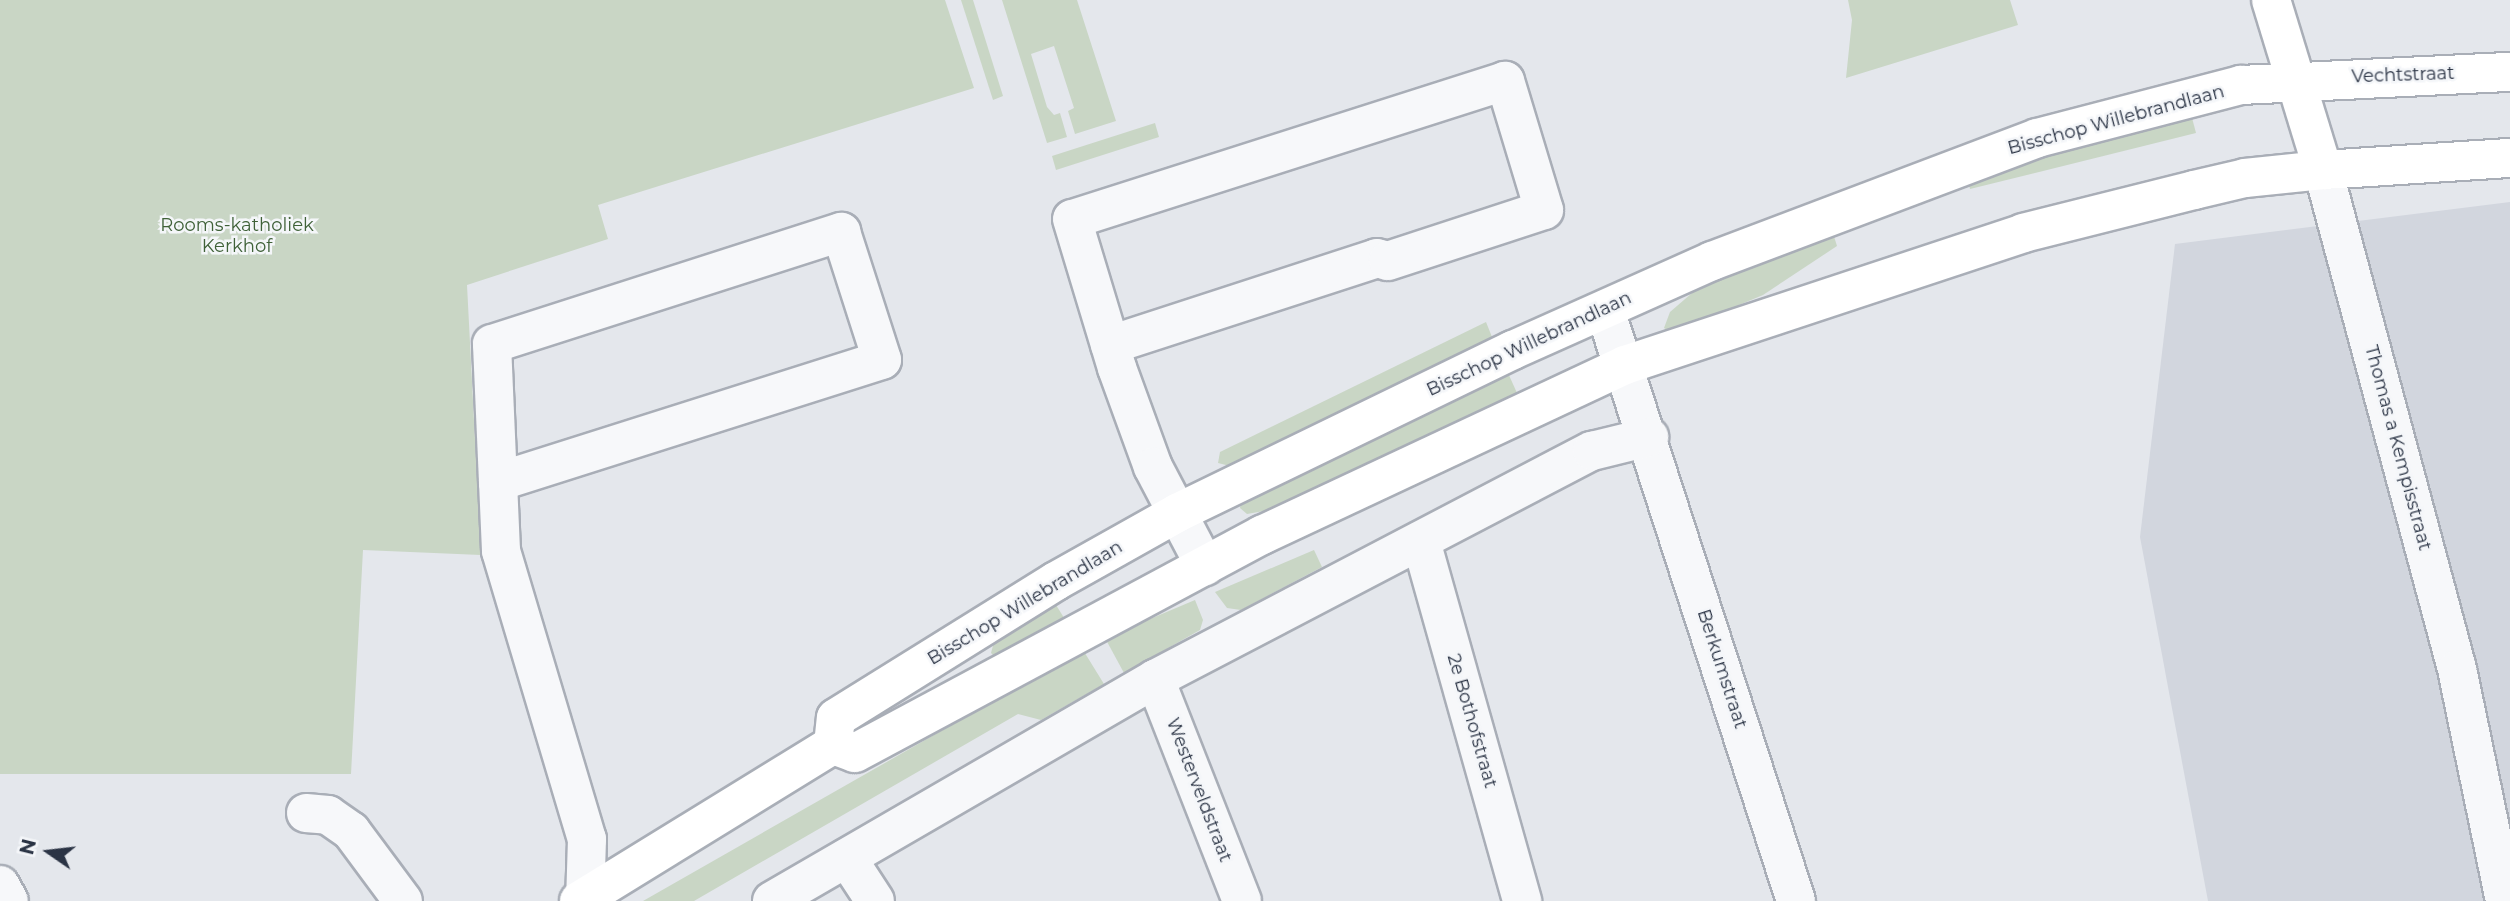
<!DOCTYPE html>
<style>
body{margin:0}
#map{position:relative;width:2510px;height:901px;overflow:hidden;background:#e4e7ec;font-family:Montserrat,sans-serif}
div>[style]{position:absolute}
[style*='--x']{left:calc(var(--x)*1px);top:calc(var(--y)*1px);width:calc(var(--w)*1px);rotate:calc(var(--a)*1deg)}
.built>*{inset:0;background:#d2d6de}
.green>*{inset:0;background:#c9d6c5}
.roads{filter:drop-shadow(2px 0 #a9aeb7) drop-shadow(-2px 0 #a9aeb7) drop-shadow(0 2px #a9aeb7) drop-shadow(0 -2px #a9aeb7)}
.minor>*{height:38px;margin:-19px;padding:0 19px;transform-origin:19px;border-radius:19px;background:#f7f8fa}
.major>*{height:38px;margin:-19px;padding:0 19px;transform-origin:19px;border-radius:19px;background:#fff}
span{translate:-50% -50%;white-space:nowrap;text-align:center;line-height:1.15;-webkit-text-stroke:5px #f4f6f9;paint-order:stroke}
.street-label{font-size:18px;color:#2b3445}
.park-label{font-size:18px;color:#3f6138}
.north{position:absolute;left:14px;top:817px;width:70px;height:70px;-webkit-text-stroke:5px #f4f6f9;paint-order:stroke;rotate:284deg;font-size:19px;font-weight:700;line-height:28px;text-align:center;color:#2b3445}
.north::after{content:'';display:block;margin:auto;width:24px;height:32px;background:#2b3445;clip-path:polygon(50% 0,100% 100%,50% 72%,0 100%)}
</style>
<div id="map">
<div class="built">
<div style="clip-path:polygon(2510px 202px,2510px 901px,2208px 901px,2140px 537px,2175px 244px)"></div>
</div>
<div class="green">
<div style="clip-path:polygon(0 0,945px 0,974px 88px,598px 205px,608px 239px,467px 285px,481px 555px,363px 550px,351px 774px,0 774px)"></div>
<div style="clip-path:polygon(961px 0,973px 0,1003px 96px,993px 100px)"></div>
<div style="clip-path:polygon(1002px 0,1077px 0,1116px 121px,1075px 134px,1068px 111px,1074px 108px,1054px 46px,1031px 54px,1047px 107px,1054px 115px,1060px 113px,1067px 137px,1047px 143px)"></div>
<div style="clip-path:polygon(1848px 0,2010px 0,2018px 25px,1846px 78px,1852px 20px)"></div>
<div style="clip-path:polygon(2191px 114px,2196px 133px,1970px 189px,1967px 178px)"></div>
<div style="clip-path:polygon(1155px 123px,1159px 137px,1056px 170px,1052px 156px)"></div>
<div style="clip-path:polygon(1832px 230px,1837px 246px,1763px 295px,1672px 333px,1664px 328px,1670px 312px,1699px 287px)"></div>
<div style="clip-path:polygon(1486px 322px,1494px 342px,1230px 466px,1218px 463px,1220px 452px)"></div>
<div style="clip-path:polygon(1508px 373px,1517px 393px,1264px 511px,1247px 514px,1240px 508px,1241px 502px)"></div>
<div style="clip-path:polygon(1314px 550px,1322px 567px,1241px 610px,1227px 608px,1215px 592px)"></div>
<div style="clip-path:polygon(1195px 600px,1203px 620px,1200px 630px,1124px 673px,1105px 638px)"></div>
<div style="clip-path:polygon(1056px 605px,1066px 621px,995px 657px,991px 653px,994px 642px)"></div>
<div style="clip-path:polygon(1083px 650px,1104px 684px,1041px 720px,1018px 714px,694px 901px,643px 901px)"></div>
</div>
<div class="roads">
<div class="minor">
<div style="--x:2323;--y:170;--w:517;--a:74.97"></div>
<div style="--x:2457;--y:669;--w:237;--a:78.3"></div>
<div style="--x:1605;--y:310;--w:621;--a:72.09"></div>
<div style="--x:1110;--y:345;--w:281;--a:-18"></div>
<div style="--x:1377;--y:258;--w:11;--a:15"></div>
<div style="--x:1388;--y:261;--w:164;--a:-18.1"></div>
<div style="--x:1544;--y:210;--w:135;--a:-106.8"></div>
<div style="--x:1505;--y:81;--w:454;--a:162.3"></div>
<div style="--x:1072;--y:219;--w:156;--a:73.2"></div>
<div style="--x:1117;--y:368;--w:105;--a:70"></div>
<div style="--x:1153;--y:467;--w:112;--a:62.3"></div>
<div style="--x:498;--y:482;--w:138;--a:-92.5"></div>
<div style="--x:492;--y:344;--w:367;--a:-17.8"></div>
<div style="--x:841;--y:232;--w:134;--a:72.2"></div>
<div style="--x:882;--y:360;--w:403;--a:162.4"></div>
<div style="--x:498;--y:482;--w:69;--a:87.5"></div>
<div style="--x:501;--y:551;--w:301;--a:73.4"></div>
<div style="--x:587;--y:839;--w:62;--a:91.8"></div>
<div style="--x:1421;--y:541;--w:374;--a:74.3"></div>
<div style="--x:1155;--y:679;--w:238;--a:68.6"></div>
<div style="--x:306;--y:813;--w:22;--a:5"></div>
<div style="--x:328;--y:815;--w:28;--a:35"></div>
<div style="--x:351;--y:831;--w:87;--a:53.4"></div>
<div style="--x:847;--y:858;--w:51;--a:56.9"></div>
<div style="--x:0;--y:885;--w:18;--a:61"></div>
<div style="--x:772;--y:901;--w:443;--a:-30.1"></div>
<div style="--x:1155;--y:679;--w:493;--a:-27.6"></div>
<div style="--x:1592;--y:451;--w:59;--a:-13.8"></div>
</div>
<div class="major">
<div style="--x:2271;--y:0;--w:178;--a:73"></div>
<div style="--x:833;--y:745;--w:27;--a:-84"></div>
<div style="--x:836;--y:718;--w:259;--a:-31.9"></div>
<div style="--x:1056;--y:581;--w:139;--a:-29.3"></div>
<div style="--x:1177;--y:513;--w:373;--a:-25.9"></div>
<div style="--x:1513;--y:350;--w:218;--a:-24.1"></div>
<div style="--x:1712;--y:261;--w:347;--a:-20.7"></div>
<div style="--x:2037;--y:138;--w:211;--a:-14.6"></div>
<div style="--x:2241;--y:85;--w:269;--a:-2.8"></div>
<div style="--x:833;--y:745;--w:23;--a:20"></div>
<div style="--x:855;--y:753;--w:462;--a:-28.2"></div>
<div style="--x:1262;--y:535;--w:401;--a:-25.1"></div>
<div style="--x:1625;--y:365;--w:419;--a:-18.3"></div>
<div style="--x:2023;--y:233;--w:176;--a:-14.1"></div>
<div style="--x:2194;--y:190;--w:52;--a:-13.2"></div>
<div style="--x:2245;--y:178;--w:78;--a:-5.9"></div>
<div style="--x:2323;--y:170;--w:187;--a:-3.7"></div>
<div style="--x:579;--y:901;--w:298;--a:-31.6"></div>
</div>
</div>
<div class="street-label">
<span style="left:2403px;top:75px;rotate:-2deg">Vechtstraat</span>
<span style="left:2116px;top:120px;rotate:-15deg">Bisschop Willebrandlaan</span>
<span style="left:1529px;top:344px;rotate:-25deg">Bisschop Willebrandlaan</span>
<span style="left:2398px;top:448px;rotate:75deg">Thomas a Kempisstraat</span>
<span style="left:1025px;top:603px;rotate:-31deg">Bisschop Willebrandlaan</span>
<span style="left:1722px;top:669px;rotate:72deg">Berkumstraat</span>
<span style="left:1472px;top:721px;rotate:74deg">2e Bothofstraat</span>
<span style="left:1199px;top:790px;rotate:69deg">Westerveldstraat</span>
</div>
<div class="park-label">
<span style="left:237px;top:236px">Rooms-katholiek<br>Kerkhof</span>
</div>
<div class="north">N</div>
</div>
